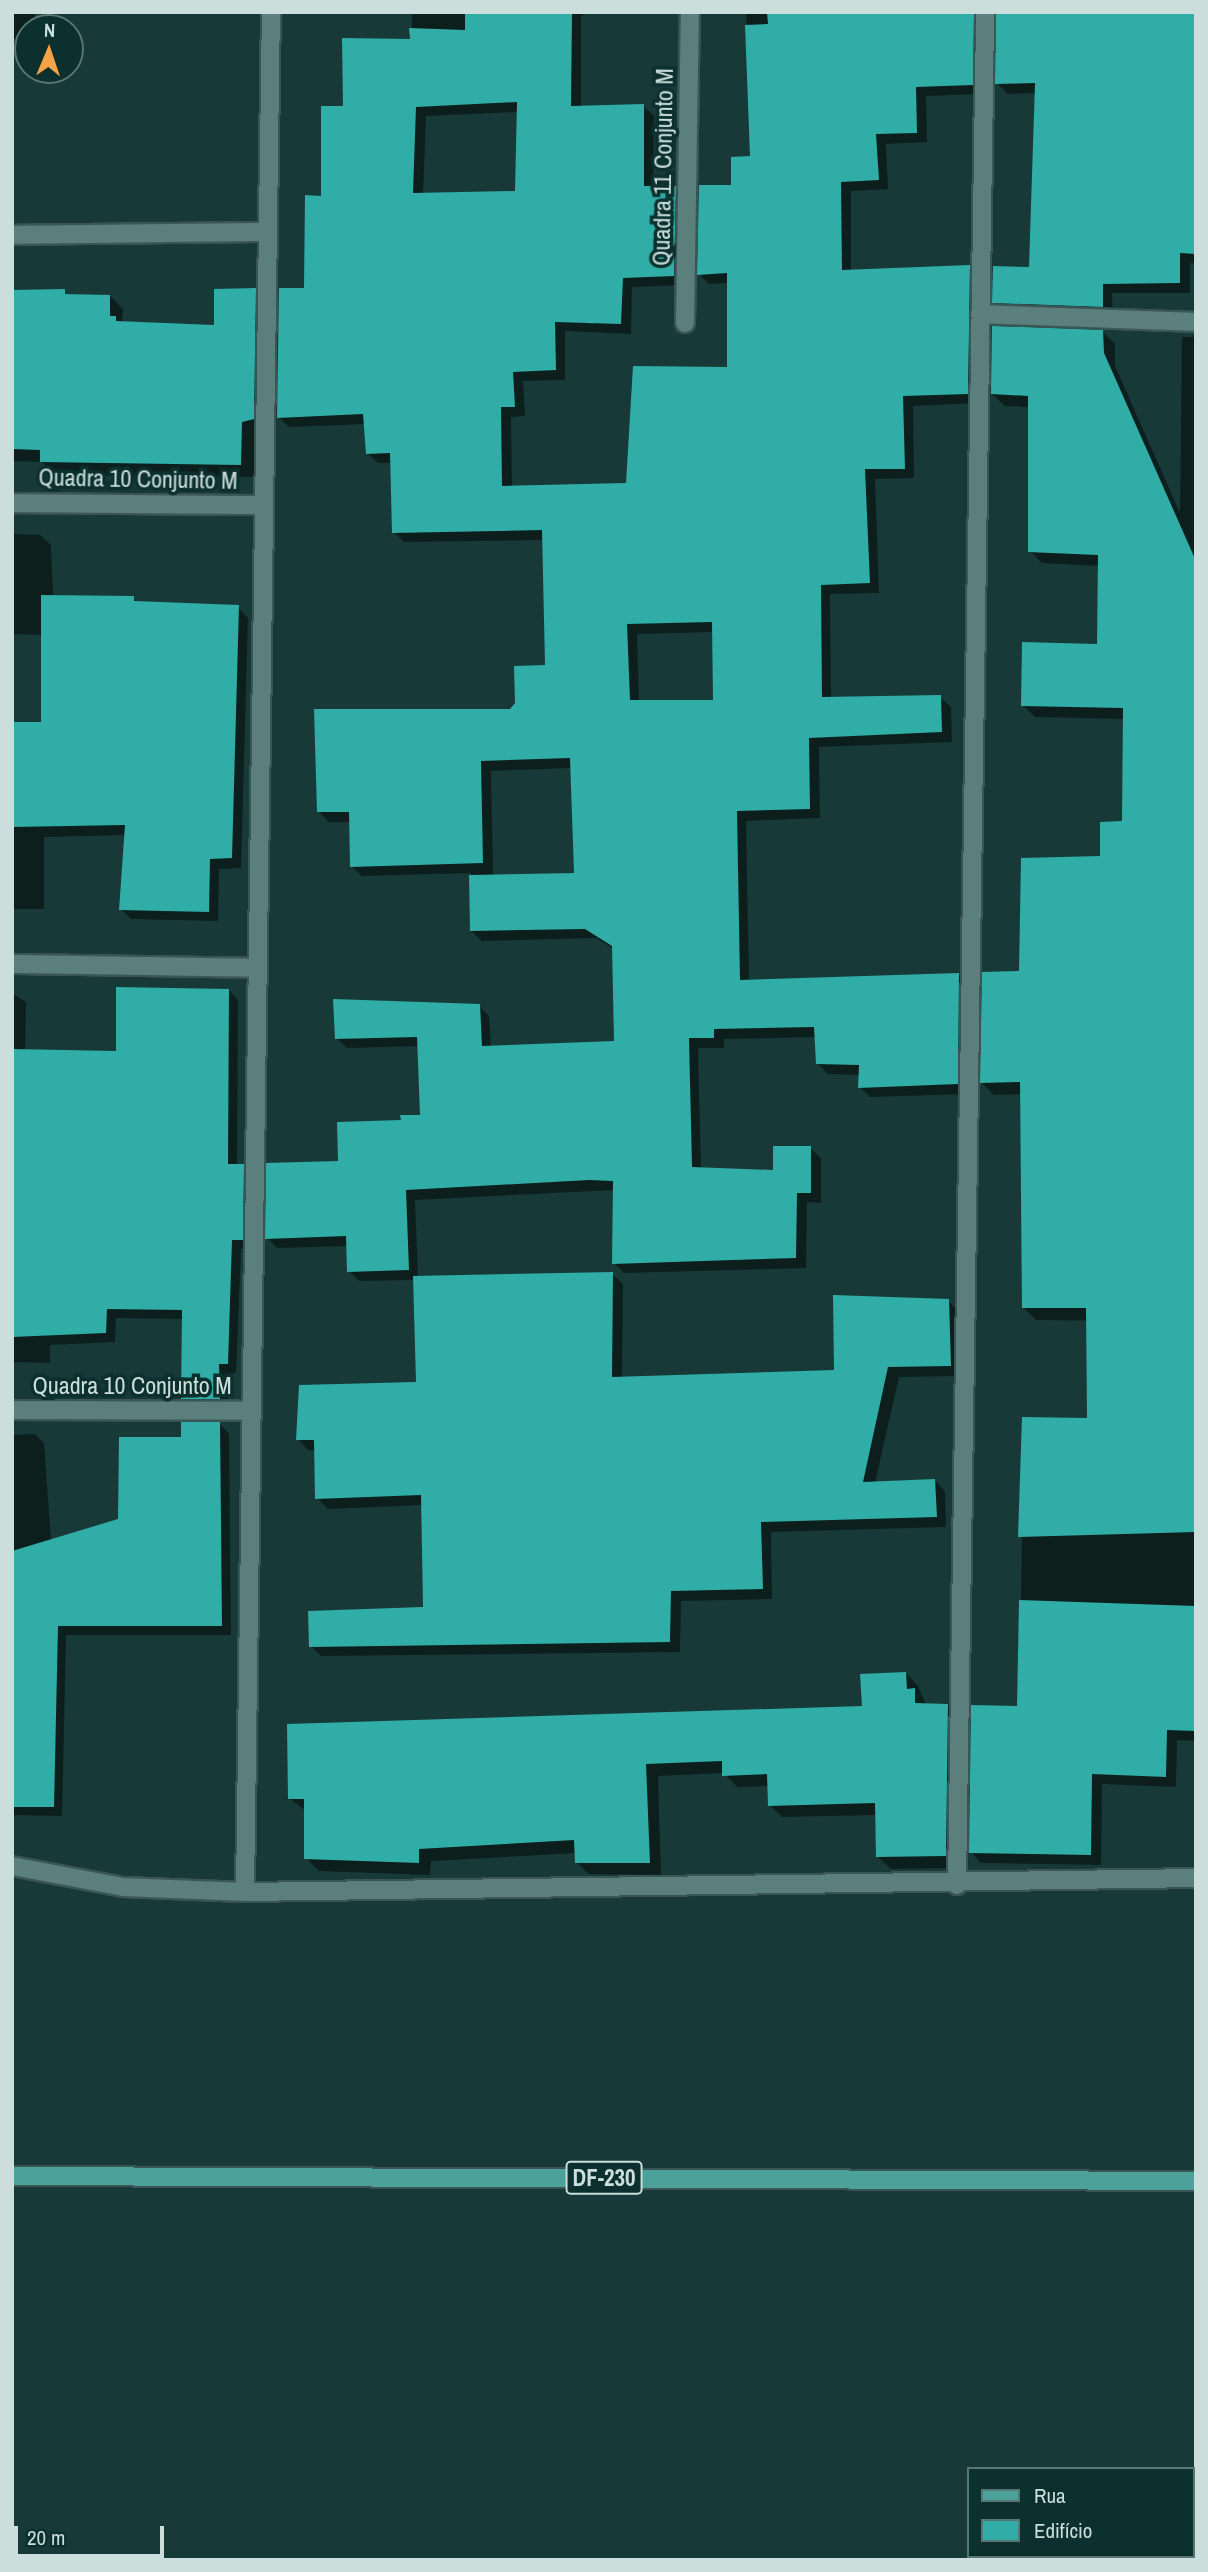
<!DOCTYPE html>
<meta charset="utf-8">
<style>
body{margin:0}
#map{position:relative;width:1208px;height:2572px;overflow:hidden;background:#173a38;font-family:"Archivo Narrow",sans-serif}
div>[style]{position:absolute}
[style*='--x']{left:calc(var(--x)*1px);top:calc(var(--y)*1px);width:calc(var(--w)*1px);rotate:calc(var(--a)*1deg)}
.shadow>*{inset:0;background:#0007}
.building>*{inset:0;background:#30ada7}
.roads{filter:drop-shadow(2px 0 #395654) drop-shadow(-2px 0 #395654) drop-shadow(0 2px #395654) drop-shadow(0 -2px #395654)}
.minor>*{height:18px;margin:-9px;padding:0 9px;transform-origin:9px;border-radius:9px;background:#5a7f7c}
.major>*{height:18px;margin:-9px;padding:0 9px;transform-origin:9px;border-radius:9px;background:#4da19b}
span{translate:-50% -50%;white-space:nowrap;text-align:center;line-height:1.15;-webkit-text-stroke:7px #0b302e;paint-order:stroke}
.shield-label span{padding:2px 5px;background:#0b302e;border:2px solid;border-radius:5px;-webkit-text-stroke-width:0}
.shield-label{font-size:23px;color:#cbdedc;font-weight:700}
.street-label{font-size:24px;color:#cbdedc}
.frame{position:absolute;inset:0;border:14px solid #cbdedc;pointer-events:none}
.legend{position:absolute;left:967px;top:2467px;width:228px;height:91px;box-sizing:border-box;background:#0b302e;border:2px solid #587674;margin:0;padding:9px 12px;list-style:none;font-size:21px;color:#cbdedc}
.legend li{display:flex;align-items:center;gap:14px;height:35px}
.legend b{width:35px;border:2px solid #587674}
.north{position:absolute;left:14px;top:14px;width:70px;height:70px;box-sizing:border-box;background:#0b302e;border:2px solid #587674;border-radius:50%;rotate:2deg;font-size:19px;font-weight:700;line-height:28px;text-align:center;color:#cbdedc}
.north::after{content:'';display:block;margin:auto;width:24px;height:32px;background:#f6a247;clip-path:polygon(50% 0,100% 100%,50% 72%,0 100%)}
.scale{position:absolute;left:14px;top:2526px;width:150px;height:32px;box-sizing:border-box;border:4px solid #cbdedc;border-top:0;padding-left:9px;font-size:21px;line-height:24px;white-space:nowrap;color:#cbdedc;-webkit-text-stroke:5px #0b302e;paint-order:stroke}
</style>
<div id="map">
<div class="shadow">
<div style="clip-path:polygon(12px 12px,35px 12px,36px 28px,28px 28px,28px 39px,12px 39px)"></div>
<div style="clip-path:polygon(evenodd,412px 12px,588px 12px,581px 16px,581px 108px,643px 106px,654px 116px,653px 188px,675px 187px,685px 198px,684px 285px,632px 287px,631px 334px,565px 331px,565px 380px,523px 381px,525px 416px,511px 417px,512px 487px,628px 485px,729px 368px,729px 283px,709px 284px,699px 274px,732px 186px,752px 158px,746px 14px,742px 12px,994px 12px,983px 22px,982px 94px,926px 96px,927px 142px,886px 144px,888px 189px,851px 191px,851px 272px,969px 267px,979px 277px,977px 403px,913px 406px,914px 478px,875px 479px,879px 593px,830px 594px,831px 698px,940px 697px,951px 707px,952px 742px,819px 747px,820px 818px,746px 821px,749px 981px,959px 975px,969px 985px,967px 1094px,870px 1097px,860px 1087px,860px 1075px,828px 1074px,817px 1063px,816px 1037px,724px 1039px,724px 1048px,698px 1048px,701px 1169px,774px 1171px,810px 1148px,821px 1158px,821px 1203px,807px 1202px,806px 1268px,624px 1273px,614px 1263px,615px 1190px,415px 1200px,418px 1278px,612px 1274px,623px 1284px,622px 1378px,836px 1371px,948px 1301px,959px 1312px,960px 1376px,899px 1377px,875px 1483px,935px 1481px,945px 1491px,946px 1527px,771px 1532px,772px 1599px,681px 1601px,680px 1652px,321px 1656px,311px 1646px,425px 1609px,423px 1505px,328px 1509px,317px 1498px,316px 1450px,308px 1450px,298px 1439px,418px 1384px,415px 1280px,359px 1281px,349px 1271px,348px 1246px,277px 1248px,267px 1238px,340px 1163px,403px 1122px,422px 1116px,419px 1046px,347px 1048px,336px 1038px,479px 1006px,489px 1016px,491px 1047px,616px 1042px,614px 949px,596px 938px,482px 941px,471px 931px,471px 873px,362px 876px,351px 866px,351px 822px,329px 822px,319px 812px,510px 710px,546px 667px,544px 540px,404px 542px,394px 532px,392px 463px,378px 463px,367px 453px,365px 424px,289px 427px,279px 417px,345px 108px,412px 41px,412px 12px,518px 112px,517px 193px,423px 195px,426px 116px,518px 112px,412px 12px,714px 632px,715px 701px,639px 702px,637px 634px,714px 632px,412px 12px,572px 768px,576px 875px,493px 876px,491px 771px,572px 768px)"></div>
<div style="clip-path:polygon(1196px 12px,1196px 263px,1190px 263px,1190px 293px,1112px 293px,1113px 317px,1004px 313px,994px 302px,1031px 269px,1036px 93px,1007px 94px,997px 83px)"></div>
<div style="clip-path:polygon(255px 290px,268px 303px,266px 431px,254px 435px,254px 477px,55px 475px,42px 462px,12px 461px,12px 291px,110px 296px,123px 309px,122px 323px,215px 327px)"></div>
<div style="clip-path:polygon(1103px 332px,1115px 344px,1115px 366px,1180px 513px,1182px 337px,1196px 337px,1196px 1322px,1036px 1320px,1023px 1307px,1022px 1094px,994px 1095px,982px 1083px,1021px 973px,1124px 823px,1125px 719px,1035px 717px,1023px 705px,1099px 646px,1100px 566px,1042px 563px,1030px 551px,1029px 407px,1005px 406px,992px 394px)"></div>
<div style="clip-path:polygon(12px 534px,40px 535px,51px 545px,53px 597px,133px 598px,138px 603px,238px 607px,248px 618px,241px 868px,219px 869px,218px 921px,131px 919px,121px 909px,126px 835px,44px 837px,44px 909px,12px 909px,12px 724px,43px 724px,43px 635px,12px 634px)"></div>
<div style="clip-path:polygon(229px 990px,238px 1000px,237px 1166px,252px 1175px,251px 1249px,241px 1249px,236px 1373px,228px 1373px,228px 1408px,193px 1408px,183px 1399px,184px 1319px,116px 1318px,115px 1342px,50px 1345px,50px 1363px,12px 1362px,12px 993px,26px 1002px,25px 1051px,118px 1052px)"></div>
<div style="clip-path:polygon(1196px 1384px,1196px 1741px,1177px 1740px,1176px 1787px,1102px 1784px,1101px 1865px,981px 1863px,971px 1852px,1019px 1708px,1024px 1419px,1088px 1420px)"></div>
<div style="clip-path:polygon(219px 1424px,229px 1433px,231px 1635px,66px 1635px,62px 1816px,12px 1815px,12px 1435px,35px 1434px,44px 1443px,51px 1541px,120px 1520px,183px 1438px)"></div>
<div style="clip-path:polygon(906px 1673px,918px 1686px,926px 1705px,948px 1705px,960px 1718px,958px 1868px,891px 1869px,878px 1857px,877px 1815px,782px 1817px,770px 1805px,769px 1786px,737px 1787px,724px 1773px,658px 1776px,661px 1875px,589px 1874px,576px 1862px,576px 1853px,431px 1861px,430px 1875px,319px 1871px,306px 1858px,306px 1811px,290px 1799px,863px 1708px)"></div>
</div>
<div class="building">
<div style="clip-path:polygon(evenodd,465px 12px,572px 12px,571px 106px,644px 104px,644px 186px,676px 186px,674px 276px,623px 278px,621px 324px,555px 322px,556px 370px,513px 372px,515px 407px,501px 407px,502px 486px,626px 483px,633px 366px,727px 367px,727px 273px,697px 275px,699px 185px,731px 185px,731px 157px,750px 156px,745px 25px,768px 24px,767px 12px,974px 12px,973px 85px,916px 87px,917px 133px,876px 134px,879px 180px,841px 182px,842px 270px,970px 265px,968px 394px,903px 396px,905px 469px,865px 469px,870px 583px,821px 585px,822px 697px,941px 695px,942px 732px,809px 738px,810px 809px,737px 811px,740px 980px,959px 973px,958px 1084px,858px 1088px,859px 1065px,816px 1064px,814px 1027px,714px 1029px,714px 1038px,689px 1038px,692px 1167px,773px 1170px,773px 1146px,811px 1146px,811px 1193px,797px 1193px,796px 1258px,612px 1264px,613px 1181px,589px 1180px,406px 1190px,409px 1270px,347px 1272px,346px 1236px,265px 1239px,266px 1163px,338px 1161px,337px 1122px,401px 1120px,400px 1115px,420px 1115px,417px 1037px,335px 1039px,333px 999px,480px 1004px,482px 1046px,614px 1041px,612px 946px,585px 929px,470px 931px,469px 875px,574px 873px,570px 758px,481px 761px,483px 863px,350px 867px,349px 812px,317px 812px,314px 709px,510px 709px,515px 703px,514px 666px,545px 665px,542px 530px,392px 533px,390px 453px,366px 454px,363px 414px,277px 418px,279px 288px,304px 288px,305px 195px,321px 196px,321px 106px,343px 106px,342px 38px,410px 39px,409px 28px,465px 30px,465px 12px,517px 102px,515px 191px,413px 193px,416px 107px,517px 102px,465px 12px,712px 622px,713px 700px,630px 700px,627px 624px,712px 622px)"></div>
<div style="clip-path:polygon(996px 12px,1196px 12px,1196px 254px,1180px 253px,1180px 283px,1103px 284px,1103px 307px,992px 303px,993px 266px,1029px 267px,1035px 83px,995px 84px)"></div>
<div style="clip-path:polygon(256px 288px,254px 419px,242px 422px,241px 465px,40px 462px,40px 450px,12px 449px,12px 290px,65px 289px,65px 294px,110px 295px,110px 316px,116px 316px,116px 321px,214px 325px,214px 289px)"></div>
<div style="clip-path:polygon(992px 326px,1103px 330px,1104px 353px,1196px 561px,1196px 1532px,1018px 1537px,1022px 1417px,1087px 1418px,1086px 1308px,1022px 1308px,1020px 1082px,980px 1083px,982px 972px,1019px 971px,1021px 858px,1100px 856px,1100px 822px,1122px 821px,1123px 708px,1021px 706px,1022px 642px,1097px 644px,1098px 555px,1028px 552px,1028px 396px,991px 394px)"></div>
<div style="clip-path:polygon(41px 595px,134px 596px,134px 601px,239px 605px,232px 858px,210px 859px,209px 912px,119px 910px,125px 825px,12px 827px,12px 722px,41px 722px)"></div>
<div style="clip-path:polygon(116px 987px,229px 989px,228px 1164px,244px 1164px,243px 1240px,232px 1240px,228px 1364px,219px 1364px,220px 1399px,181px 1399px,182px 1310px,107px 1309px,106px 1333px,12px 1337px,12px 1049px,116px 1051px)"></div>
<div style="clip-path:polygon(613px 1272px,612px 1377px,834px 1370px,833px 1295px,949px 1299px,951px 1366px,888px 1367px,863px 1482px,935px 1479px,937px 1517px,761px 1522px,763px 1589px,671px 1591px,670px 1642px,309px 1647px,308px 1611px,423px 1607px,421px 1495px,315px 1499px,314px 1440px,296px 1440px,299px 1385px,416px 1382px,413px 1276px)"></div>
<div style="clip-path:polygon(181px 1422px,220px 1422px,222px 1626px,58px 1626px,54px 1807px,12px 1807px,12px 1551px,118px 1519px,119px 1437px,181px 1437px)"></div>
<div style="clip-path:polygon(1019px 1600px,1196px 1606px,1196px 1731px,1167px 1730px,1166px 1777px,1092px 1774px,1091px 1855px,969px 1853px,971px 1705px,1017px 1706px)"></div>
<div style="clip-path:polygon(906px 1672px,907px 1689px,915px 1688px,915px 1703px,948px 1704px,946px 1856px,876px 1857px,875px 1803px,768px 1806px,767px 1774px,722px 1776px,722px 1761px,646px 1764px,650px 1863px,575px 1863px,574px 1840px,419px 1849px,419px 1863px,304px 1859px,304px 1799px,288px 1799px,287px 1724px,862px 1706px,860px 1674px)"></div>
</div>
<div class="roads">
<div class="minor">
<div style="--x:12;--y:235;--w:256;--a:-0.7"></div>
<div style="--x:980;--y:314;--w:216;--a:2.1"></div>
<div style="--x:685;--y:323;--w:311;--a:-89.1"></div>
<div style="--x:12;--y:503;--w:252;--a:0.5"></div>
<div style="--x:12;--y:964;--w:246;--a:0.9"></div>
<div style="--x:12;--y:1410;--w:240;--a:0.2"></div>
<div style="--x:12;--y:1866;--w:113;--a:10.7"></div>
<div style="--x:123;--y:1887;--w:122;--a:2.3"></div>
<div style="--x:245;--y:1892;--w:951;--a:-0.84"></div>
<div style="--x:957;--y:1885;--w:1873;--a:-89.14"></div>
<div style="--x:245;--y:1892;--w:1880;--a:-89.21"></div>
</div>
<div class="major">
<div style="--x:12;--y:2176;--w:1184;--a:0.24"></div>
</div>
</div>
<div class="shield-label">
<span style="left:604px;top:2178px">DF-230</span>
</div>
<div class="street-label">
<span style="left:663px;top:167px;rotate:-89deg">Quadra 11 Conjunto M</span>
<span style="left:138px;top:479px;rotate:1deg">Quadra 10 Conjunto M</span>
<span style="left:132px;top:1386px">Quadra 10 Conjunto M</span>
</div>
<div class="frame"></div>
<ul class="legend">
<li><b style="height:9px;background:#4da19b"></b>Rua</li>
<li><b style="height:19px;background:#30ada7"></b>Edifício</li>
</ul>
<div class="north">N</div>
<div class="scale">20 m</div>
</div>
